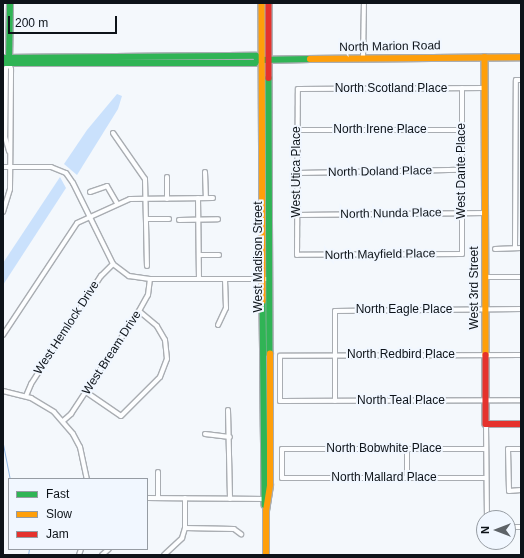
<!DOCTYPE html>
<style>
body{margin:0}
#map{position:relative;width:524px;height:558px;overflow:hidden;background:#f4f8fc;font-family:Arial,sans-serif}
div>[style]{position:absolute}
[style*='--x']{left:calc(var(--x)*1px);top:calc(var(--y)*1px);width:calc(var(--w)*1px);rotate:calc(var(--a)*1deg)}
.green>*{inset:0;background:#cae1fc}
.stream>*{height:1px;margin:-0.5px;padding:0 0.5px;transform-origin:0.5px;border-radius:0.5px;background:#90b8e6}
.roads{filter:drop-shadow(1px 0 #a9adb2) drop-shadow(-1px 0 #a9adb2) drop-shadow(0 1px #a9adb2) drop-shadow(0 -1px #a9adb2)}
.street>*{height:4px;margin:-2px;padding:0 2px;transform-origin:2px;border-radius:2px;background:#fdfeff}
.fast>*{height:5.5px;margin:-2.75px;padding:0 2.75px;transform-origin:2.75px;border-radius:2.75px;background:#30b455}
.slow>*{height:5.5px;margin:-2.75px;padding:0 2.75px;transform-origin:2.75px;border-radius:2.75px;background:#ff9f0a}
.jam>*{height:5.5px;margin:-2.75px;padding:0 2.75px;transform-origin:2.75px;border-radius:2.75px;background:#e5322d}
span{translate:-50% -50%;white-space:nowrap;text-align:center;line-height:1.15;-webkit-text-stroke:4px #f1f7ff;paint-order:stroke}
.street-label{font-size:12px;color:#0d1319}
.frame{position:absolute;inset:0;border:4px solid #0d1319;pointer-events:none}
.legend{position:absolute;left:8px;top:478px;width:140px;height:72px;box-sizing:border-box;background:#f1f7ff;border:1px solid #969ca3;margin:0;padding:5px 7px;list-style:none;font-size:12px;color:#0d1319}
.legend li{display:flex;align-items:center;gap:8px;height:20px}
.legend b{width:20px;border:1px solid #969ca3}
.north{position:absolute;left:476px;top:510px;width:40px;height:40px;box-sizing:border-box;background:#f1f7ff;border:1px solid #969ca3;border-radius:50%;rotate:270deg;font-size:11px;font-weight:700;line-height:16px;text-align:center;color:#0d1319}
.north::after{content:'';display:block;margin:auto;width:14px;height:18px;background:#5e6368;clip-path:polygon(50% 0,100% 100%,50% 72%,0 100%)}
.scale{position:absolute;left:8px;top:16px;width:109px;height:18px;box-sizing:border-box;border:2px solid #0d1319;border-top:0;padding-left:5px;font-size:12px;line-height:14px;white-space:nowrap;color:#0d1319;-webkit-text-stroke:3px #f1f7ff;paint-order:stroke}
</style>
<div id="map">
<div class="green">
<div style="clip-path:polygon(117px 94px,122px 96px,118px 109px,77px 175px,64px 164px,87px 130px)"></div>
<div style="clip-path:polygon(60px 177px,66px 188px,3px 285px,3px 263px)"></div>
</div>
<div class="stream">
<div style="--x:3;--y:444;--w:36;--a:79"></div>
<div style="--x:28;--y:555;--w:6;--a:-81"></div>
</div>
<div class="roads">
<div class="street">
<div style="--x:363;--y:58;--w:55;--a:-89"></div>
<div style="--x:9;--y:65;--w:4;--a:135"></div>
<div style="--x:6;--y:68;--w:69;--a:90.8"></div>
<div style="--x:5;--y:137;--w:15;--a:74"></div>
<div style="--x:462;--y:88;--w:166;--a:90"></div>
<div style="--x:462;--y:254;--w:165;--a:179.7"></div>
<div style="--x:297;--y:255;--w:166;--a:-89.7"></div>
<div style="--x:298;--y:89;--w:187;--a:-0.3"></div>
<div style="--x:298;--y:130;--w:164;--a:0"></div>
<div style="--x:113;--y:133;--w:56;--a:55.2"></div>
<div style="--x:145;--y:179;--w:87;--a:88.7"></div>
<div style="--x:3;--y:167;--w:48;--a:0"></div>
<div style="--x:51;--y:167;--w:16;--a:22"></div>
<div style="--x:66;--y:173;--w:12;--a:55"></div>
<div style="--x:73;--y:183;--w:90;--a:63.7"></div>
<div style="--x:113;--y:264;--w:20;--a:37"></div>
<div style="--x:129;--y:276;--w:21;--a:8"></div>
<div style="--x:150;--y:279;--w:120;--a:0"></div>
<div style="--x:205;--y:172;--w:26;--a:88"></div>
<div style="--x:298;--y:173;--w:163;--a:-1.1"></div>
<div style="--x:90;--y:192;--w:18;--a:-19"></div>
<div style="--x:107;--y:186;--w:20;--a:60"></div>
<div style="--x:198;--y:198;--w:81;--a:89.3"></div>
<div style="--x:167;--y:199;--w:22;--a:-90"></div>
<div style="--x:3;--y:212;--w:24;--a:-73"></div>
<div style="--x:10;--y:189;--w:120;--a:-89.5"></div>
<div style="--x:11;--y:69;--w:6;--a:-108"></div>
<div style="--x:297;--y:215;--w:189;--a:-0.6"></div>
<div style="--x:147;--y:219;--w:22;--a:0"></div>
<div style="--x:179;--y:220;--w:39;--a:-1"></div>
<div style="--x:515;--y:248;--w:168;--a:-89.7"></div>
<div style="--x:516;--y:80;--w:5;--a:0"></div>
<div style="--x:495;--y:249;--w:26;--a:-2"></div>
<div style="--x:199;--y:255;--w:20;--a:0"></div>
<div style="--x:486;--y:277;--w:35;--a:0"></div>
<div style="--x:218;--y:325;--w:19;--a:-65"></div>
<div style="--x:226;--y:308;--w:29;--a:-92"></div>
<div style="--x:3;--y:335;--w:134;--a:-56.5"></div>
<div style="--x:77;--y:223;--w:58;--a:-24.4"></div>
<div style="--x:130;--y:199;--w:83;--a:-0.7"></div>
<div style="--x:521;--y:355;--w:241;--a:179.8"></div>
<div style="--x:280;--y:356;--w:45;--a:90"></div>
<div style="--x:280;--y:401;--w:241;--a:-0.2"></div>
<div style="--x:3;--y:391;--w:29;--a:14"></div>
<div style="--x:31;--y:398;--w:27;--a:31"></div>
<div style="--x:54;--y:412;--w:29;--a:49"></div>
<div style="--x:73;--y:434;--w:15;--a:62"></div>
<div style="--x:80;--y:447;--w:33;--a:78"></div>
<div style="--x:86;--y:392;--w:42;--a:34.4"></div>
<div style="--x:121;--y:416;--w:55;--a:-45"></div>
<div style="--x:160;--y:377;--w:19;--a:-69"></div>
<div style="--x:167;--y:359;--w:19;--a:-96"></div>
<div style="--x:165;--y:340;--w:16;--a:-120"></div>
<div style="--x:157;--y:326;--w:23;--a:-140"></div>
<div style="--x:26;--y:396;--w:13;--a:-67"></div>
<div style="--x:31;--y:384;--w:129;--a:-57.1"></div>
<div style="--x:101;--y:276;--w:17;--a:-45"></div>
<div style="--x:335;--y:401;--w:90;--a:-90"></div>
<div style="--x:335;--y:311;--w:186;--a:-0.6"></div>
<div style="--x:228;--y:410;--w:89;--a:88.7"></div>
<div style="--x:63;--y:421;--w:11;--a:-41"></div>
<div style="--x:71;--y:414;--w:123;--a:-56.6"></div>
<div style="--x:139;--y:311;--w:18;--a:-61"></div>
<div style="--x:148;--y:295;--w:16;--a:-83"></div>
<div style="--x:486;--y:424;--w:94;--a:89.4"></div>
<div style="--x:205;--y:434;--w:25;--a:7"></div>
<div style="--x:407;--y:449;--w:29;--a:90"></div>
<div style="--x:486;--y:449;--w:204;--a:180"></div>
<div style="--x:282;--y:449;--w:29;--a:90"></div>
<div style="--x:282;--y:478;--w:204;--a:0"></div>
<div style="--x:521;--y:449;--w:13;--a:180"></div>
<div style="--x:508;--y:449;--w:42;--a:88.6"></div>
<div style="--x:509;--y:491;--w:12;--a:-5"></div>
<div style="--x:158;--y:472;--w:26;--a:90"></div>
<div style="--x:147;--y:498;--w:119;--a:0.5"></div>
<div style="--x:508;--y:527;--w:13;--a:0"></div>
<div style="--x:185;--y:528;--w:49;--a:1.2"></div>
<div style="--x:234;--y:529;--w:9;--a:36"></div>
<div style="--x:79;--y:555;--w:6;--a:-72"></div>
<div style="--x:102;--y:555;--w:9;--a:-41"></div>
<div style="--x:164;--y:555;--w:25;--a:-43"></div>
<div style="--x:182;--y:538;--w:10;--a:-73"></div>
<div style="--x:185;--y:528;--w:30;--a:-90"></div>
</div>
<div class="fast">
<div style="--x:3;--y:58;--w:253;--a:-0.5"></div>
<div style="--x:256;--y:56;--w:4;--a:63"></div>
<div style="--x:9;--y:61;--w:58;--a:-89"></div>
<div style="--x:3;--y:63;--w:252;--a:0"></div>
<div style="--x:255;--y:63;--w:4;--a:-45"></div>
<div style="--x:258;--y:60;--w:52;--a:-1.1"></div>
<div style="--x:269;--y:78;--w:276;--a:89.8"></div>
<div style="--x:263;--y:301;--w:204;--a:89.4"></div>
</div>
<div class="slow">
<div style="--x:262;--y:3;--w:298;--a:89.8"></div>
<div style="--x:485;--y:57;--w:298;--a:89.8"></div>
<div style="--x:310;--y:59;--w:211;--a:-0.5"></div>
<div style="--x:266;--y:555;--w:44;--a:-90"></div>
<div style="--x:266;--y:511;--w:26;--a:-81"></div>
<div style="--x:270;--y:485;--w:131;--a:-90"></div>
</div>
<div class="jam">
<div style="--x:269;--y:3;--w:75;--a:90"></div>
<div style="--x:486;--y:355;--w:69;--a:90"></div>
<div style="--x:486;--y:424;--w:35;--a:0"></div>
</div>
</div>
<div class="street-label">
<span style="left:390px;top:47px;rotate:-1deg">North Marion Road</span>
<span style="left:391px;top:89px">North Scotland Place</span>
<span style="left:380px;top:130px">North Irene Place</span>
<span style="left:462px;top:171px;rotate:-90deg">West Dante Place</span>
<span style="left:297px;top:172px;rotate:-90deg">West Utica Place</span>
<span style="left:380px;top:172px;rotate:-1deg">North Doland Place</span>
<span style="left:391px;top:214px;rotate:-1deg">North Nunda Place</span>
<span style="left:380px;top:255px;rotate:-1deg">North Mayfield Place</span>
<span style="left:259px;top:257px;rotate:-90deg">West Madison Street</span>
<span style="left:475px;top:288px;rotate:-90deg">West 3rd Street</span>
<span style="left:404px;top:310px">North Eagle Place</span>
<span style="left:67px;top:328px;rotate:-57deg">West Hemlock Drive</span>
<span style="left:112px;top:353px;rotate:-57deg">West Bream Drive</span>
<span style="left:401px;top:355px">North Redbird Place</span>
<span style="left:401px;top:401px">North Teal Place</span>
<span style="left:384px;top:449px">North Bobwhite Place</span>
<span style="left:384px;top:478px">North Mallard Place</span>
</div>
<div class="frame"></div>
<ul class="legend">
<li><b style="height:5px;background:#30b455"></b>Fast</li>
<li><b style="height:5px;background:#ff9f0a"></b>Slow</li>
<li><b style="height:5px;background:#e5322d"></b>Jam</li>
</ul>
<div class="north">N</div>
<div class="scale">200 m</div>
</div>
